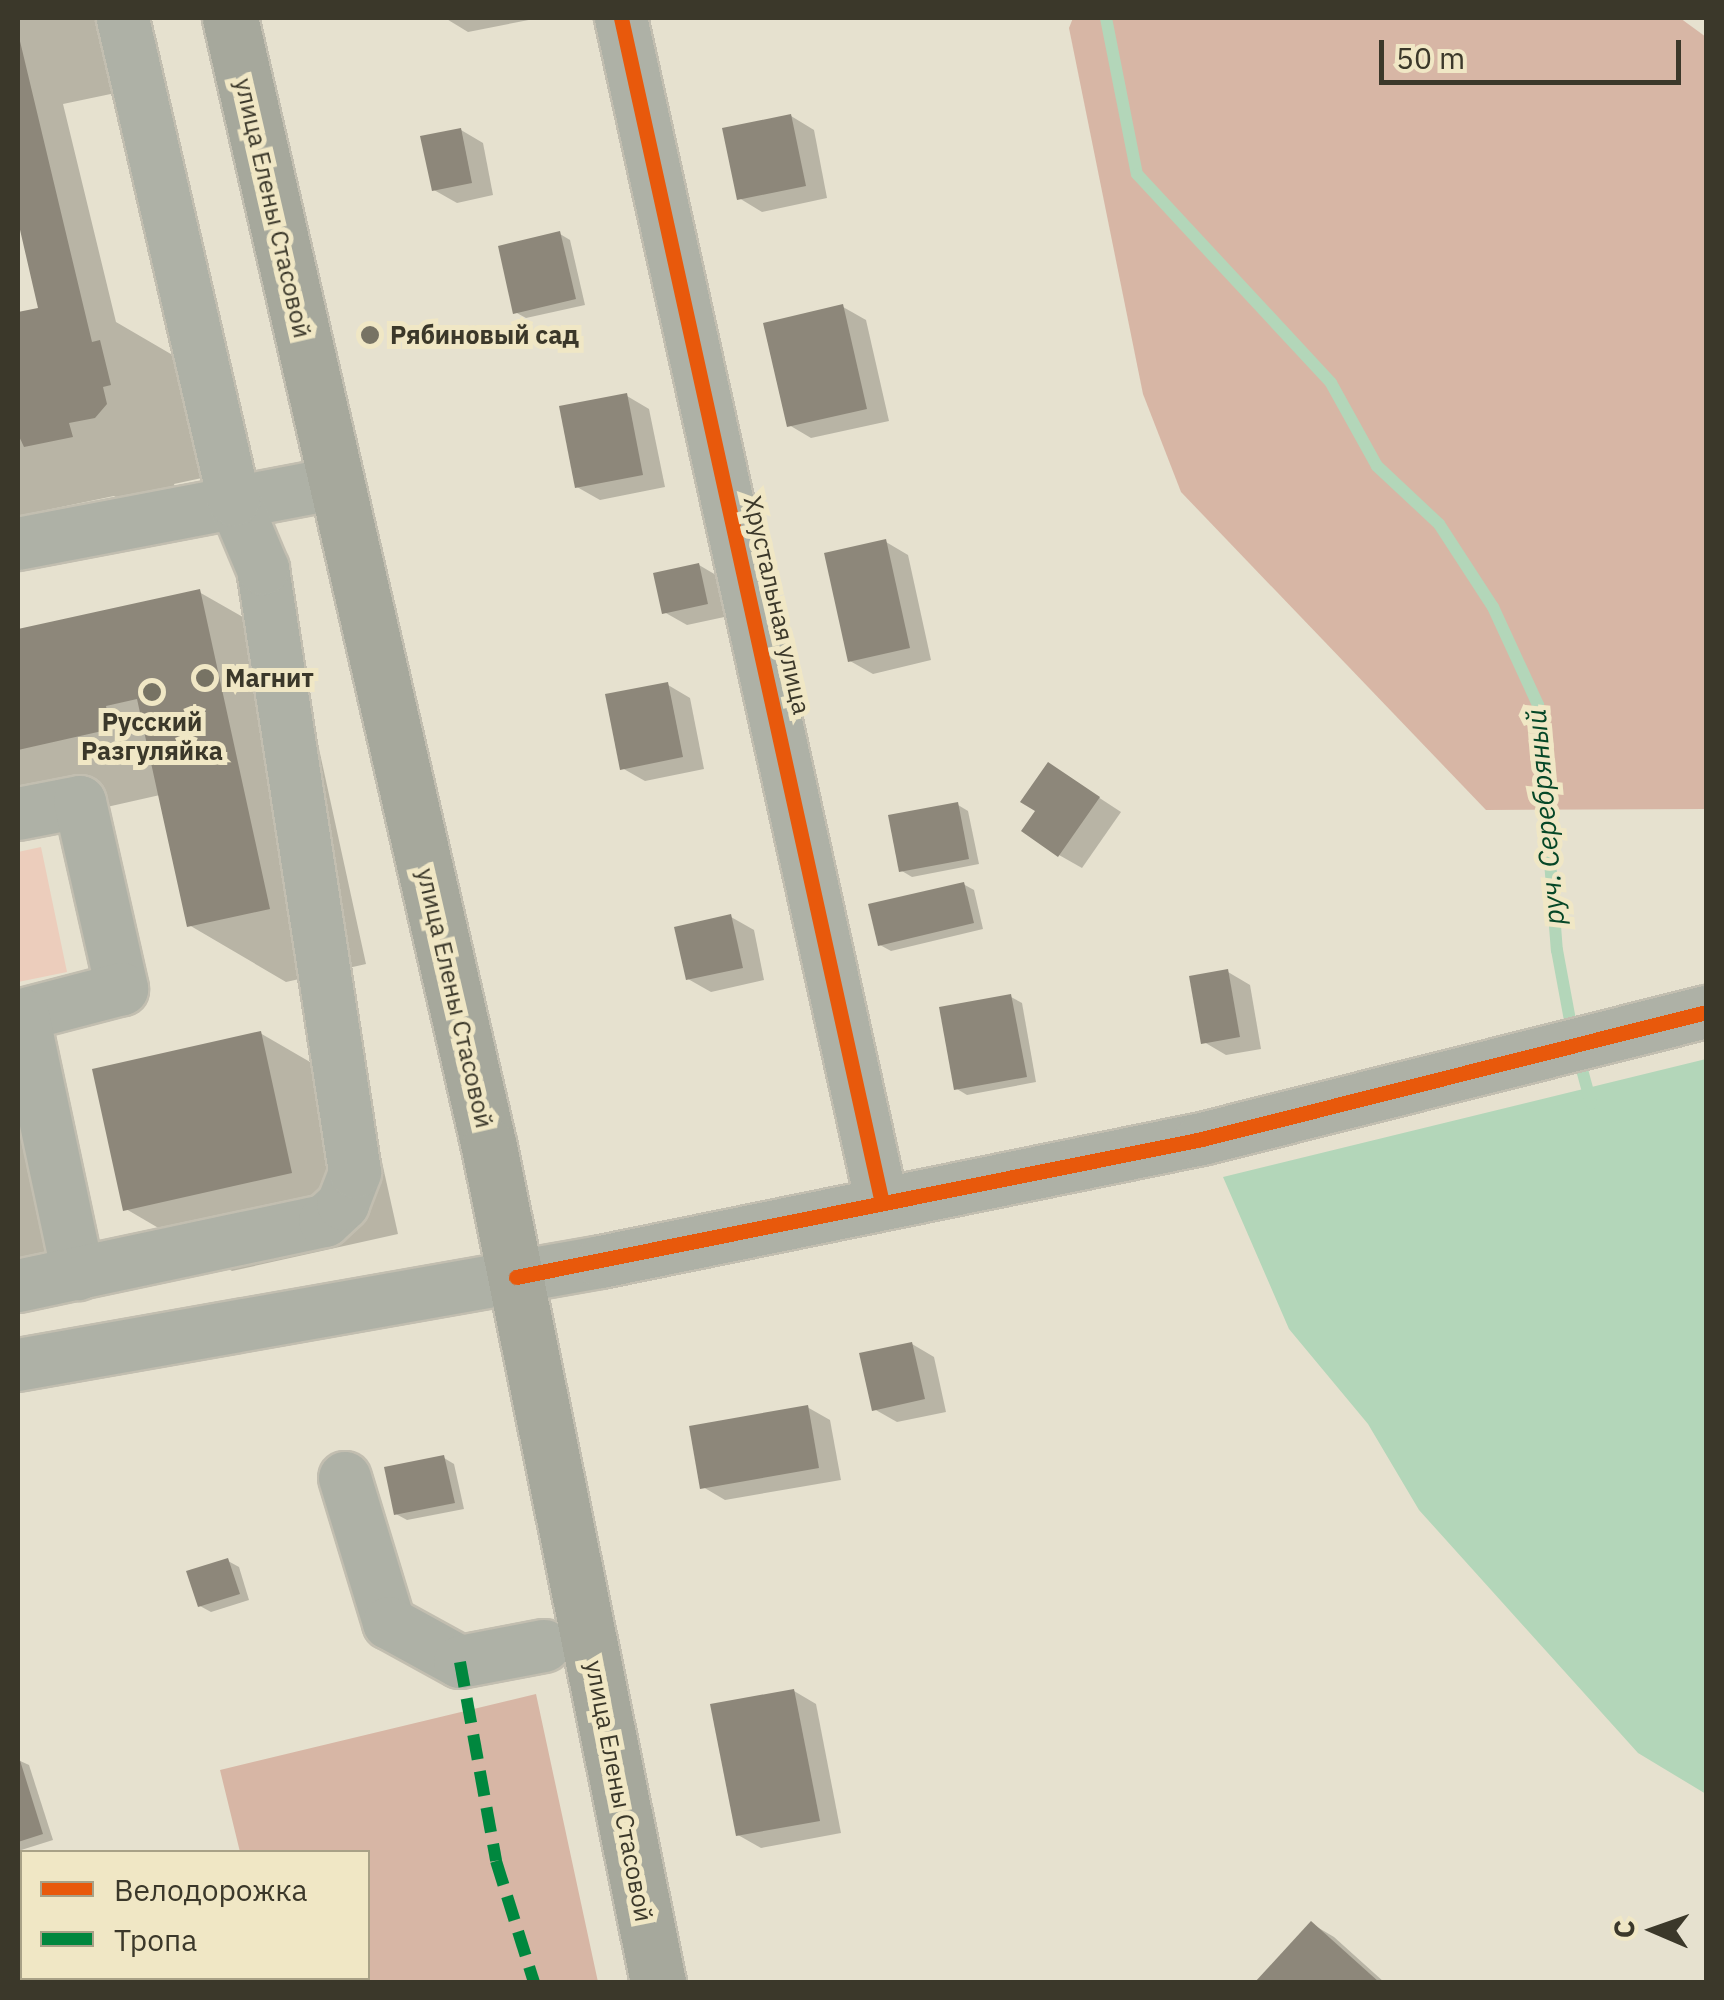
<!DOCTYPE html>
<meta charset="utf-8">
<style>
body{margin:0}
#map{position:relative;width:1724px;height:2000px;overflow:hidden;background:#e6e1cf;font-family:"IBM Plex Sans",sans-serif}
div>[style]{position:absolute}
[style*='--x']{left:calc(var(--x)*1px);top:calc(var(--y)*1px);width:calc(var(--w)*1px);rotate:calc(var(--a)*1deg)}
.green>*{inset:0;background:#eccdbc}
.forest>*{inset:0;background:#d7b6a5}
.water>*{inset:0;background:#b3d6b9}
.shadow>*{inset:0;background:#0003}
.stream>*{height:12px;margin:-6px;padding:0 6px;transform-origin:6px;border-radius:6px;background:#b3d6b9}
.building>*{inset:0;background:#8d877a}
.roads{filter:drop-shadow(2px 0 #c2beb0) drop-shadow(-2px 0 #c2beb0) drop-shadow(0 2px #c2beb0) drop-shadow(0 -2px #c2beb0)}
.minor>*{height:52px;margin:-26px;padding:0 26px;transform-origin:26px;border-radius:26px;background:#aeb1a6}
.major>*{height:55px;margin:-27.5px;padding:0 27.5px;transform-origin:27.5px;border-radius:27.5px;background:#a6a89c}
.quiet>*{height:12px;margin-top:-6px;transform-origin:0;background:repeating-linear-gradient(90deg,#00873e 0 25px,transparent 0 37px)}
.cycleway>*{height:15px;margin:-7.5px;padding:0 7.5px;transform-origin:7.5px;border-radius:7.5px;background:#e8590c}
.dots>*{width:28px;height:28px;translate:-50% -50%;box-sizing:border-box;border:5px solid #f0e7c5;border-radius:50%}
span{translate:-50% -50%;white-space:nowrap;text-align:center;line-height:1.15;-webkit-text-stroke:10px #f0e7c5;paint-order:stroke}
.street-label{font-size:25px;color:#3b382a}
.poi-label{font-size:25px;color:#3b382a;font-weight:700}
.left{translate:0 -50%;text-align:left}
.water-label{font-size:28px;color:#054727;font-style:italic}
.frame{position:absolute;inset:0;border:20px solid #3b382a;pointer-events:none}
.legend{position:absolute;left:20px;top:1850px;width:350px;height:130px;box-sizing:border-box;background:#f0e7c5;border:2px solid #a8a187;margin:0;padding:12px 18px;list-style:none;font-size:30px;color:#3b382a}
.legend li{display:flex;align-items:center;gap:20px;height:50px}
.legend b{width:50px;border:2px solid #a8a187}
.north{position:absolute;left:1604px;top:1880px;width:100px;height:100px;-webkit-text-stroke:8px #f0e7c5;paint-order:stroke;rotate:272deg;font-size:28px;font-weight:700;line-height:40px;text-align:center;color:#3b382a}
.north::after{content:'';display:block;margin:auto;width:35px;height:45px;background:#3b382a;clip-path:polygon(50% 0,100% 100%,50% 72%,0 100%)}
.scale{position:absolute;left:1379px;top:40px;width:302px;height:45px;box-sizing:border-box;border:5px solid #3b382a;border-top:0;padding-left:12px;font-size:30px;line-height:35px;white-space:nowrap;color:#3b382a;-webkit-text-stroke:8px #f0e7c5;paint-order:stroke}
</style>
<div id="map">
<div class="green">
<div style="clip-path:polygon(41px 847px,67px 972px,18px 982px,18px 852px)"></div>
</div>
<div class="forest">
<div style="clip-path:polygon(1073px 18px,1680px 18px,1706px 37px,1706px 809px,1486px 810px,1181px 492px,1143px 394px,1069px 28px)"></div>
<div style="clip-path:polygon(536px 1694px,598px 1982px,271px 1982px,270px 1978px,368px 1978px,368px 1852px,240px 1852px,220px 1770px)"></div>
</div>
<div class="water">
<div style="clip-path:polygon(1706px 1059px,1706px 1794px,1638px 1753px,1419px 1510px,1368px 1424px,1289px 1329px,1223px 1177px)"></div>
</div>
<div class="shadow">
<div style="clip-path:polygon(18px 18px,142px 18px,125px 91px,63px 104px,116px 322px,188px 364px,202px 478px,174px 484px,178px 498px,133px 507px,114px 496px,18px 516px,18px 316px,46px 310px,18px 210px)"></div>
<div style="clip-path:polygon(445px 18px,539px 18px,468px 32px)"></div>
<div style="clip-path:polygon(791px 116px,814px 130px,827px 198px,762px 212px,739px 198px)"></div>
<div style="clip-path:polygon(461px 130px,483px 143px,493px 195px,457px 203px,434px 190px)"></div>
<div style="clip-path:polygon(560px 234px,570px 240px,585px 305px,526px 318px,515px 312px)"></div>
<div style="clip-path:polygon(843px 307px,866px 320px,889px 421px,811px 438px,789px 425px)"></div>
<div style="clip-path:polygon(627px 396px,649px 409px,665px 487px,600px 500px,577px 487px)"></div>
<div style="clip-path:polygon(886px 542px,908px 555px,931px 660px,873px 674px,850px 661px)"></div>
<div style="clip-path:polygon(699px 565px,721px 578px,729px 616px,687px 625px,664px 612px)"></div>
<div style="clip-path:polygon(199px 592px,297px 648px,366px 964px,286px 982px,189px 925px,160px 795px,18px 827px,18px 632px)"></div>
<div style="clip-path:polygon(668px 685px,690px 698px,704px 769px,645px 781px,622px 768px)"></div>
<div style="clip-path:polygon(1049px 765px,1121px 812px,1082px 868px,1059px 855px,1038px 811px)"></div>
<div style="clip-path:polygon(958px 805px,968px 811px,979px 864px,912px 877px,902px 871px)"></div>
<div style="clip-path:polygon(963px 884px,974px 890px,983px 929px,891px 951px,880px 945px)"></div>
<div style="clip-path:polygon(731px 917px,754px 930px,764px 980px,711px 992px,688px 979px)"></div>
<div style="clip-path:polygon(1228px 972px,1250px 985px,1261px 1049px,1226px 1055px,1204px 1042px)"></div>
<div style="clip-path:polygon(1011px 997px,1022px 1003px,1036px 1082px,967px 1095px,957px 1089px)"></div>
<div style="clip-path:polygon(260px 1033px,367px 1095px,398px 1234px,232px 1271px,126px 1209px)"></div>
<div style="clip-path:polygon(18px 1117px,70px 1147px,100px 1288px,18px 1307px)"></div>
<div style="clip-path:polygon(912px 1344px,934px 1357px,946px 1412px,897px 1422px,874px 1409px)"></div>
<div style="clip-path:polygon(807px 1407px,830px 1420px,841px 1480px,725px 1500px,703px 1487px)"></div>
<div style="clip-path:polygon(444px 1458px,454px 1464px,464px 1509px,407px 1520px,396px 1514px)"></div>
<div style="clip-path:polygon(228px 1561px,239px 1567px,249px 1600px,211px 1612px,200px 1606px)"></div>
<div style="clip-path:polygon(794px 1691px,816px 1704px,841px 1833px,761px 1848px,738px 1835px)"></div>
<div style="clip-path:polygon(18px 1760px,29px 1765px,53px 1840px,18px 1851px)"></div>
<div style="clip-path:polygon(1312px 1924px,1334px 1937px,1384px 1982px,1259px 1982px)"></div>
</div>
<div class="stream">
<div style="--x:1106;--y:18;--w:159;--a:78.8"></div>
<div style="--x:1137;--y:174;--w:285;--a:47.1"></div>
<div style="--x:1331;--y:383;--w:95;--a:61"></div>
<div style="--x:1377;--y:466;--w:85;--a:43.1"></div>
<div style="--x:1439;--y:524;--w:99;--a:57"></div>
<div style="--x:1493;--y:607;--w:108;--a:65.3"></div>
<div style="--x:1538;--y:705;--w:246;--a:85.6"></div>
<div style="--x:1557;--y:950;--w:87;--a:79.5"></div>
<div style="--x:1578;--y:1055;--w:50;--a:74.8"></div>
</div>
<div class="building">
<div style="clip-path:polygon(19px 37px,92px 342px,100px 340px,111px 385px,103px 387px,107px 404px,95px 418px,69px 423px,73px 437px,24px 447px,18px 434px,18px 312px,38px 308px,18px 221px)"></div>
<div style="clip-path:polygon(791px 114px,806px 186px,737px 200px,722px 128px)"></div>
<div style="clip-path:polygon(461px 128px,472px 183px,432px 191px,420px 136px)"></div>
<div style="clip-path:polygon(560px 231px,576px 299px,513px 314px,498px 246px)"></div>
<div style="clip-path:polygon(843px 304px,867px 409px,787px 427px,763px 323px)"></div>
<div style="clip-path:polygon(627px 393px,643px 475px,575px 488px,559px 406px)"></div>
<div style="clip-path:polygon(886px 539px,910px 648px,848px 662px,824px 553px)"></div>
<div style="clip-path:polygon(699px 563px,708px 604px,662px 614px,653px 573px)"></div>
<div style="clip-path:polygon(200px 589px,270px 909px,187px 927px,137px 699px,106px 706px,111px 729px,18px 750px,18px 629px)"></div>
<div style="clip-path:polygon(668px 682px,683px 757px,620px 770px,605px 694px)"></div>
<div style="clip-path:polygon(1048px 762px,1100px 797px,1058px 857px,1021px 831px,1035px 811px,1020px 802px)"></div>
<div style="clip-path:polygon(958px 802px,969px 859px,899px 872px,888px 815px)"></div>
<div style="clip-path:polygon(964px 882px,974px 923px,878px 946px,868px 904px)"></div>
<div style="clip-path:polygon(731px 914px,743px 968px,686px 980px,674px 927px)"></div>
<div style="clip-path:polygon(1228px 969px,1240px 1037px,1201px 1044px,1189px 976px)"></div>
<div style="clip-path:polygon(1011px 994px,1027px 1077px,954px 1090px,939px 1007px)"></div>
<div style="clip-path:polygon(261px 1031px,292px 1173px,123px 1211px,92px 1069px)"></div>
<div style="clip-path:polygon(912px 1342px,925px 1399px,872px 1411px,859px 1353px)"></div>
<div style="clip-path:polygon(808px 1405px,819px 1468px,700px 1489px,689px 1426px)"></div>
<div style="clip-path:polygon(444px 1455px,455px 1503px,394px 1515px,384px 1467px)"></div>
<div style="clip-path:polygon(228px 1558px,240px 1594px,198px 1607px,186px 1571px)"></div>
<div style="clip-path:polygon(794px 1689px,820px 1821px,736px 1836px,710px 1704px)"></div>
<div style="clip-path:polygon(18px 1754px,43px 1834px,18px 1842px)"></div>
<div style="clip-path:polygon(1311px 1921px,1379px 1982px,1255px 1982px)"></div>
</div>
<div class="roads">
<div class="minor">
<div style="--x:621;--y:18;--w:1213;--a:77.58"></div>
<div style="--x:18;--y:544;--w:321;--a:-10.8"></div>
<div style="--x:18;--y:814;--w:63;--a:-11"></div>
<div style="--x:80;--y:802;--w:192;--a:77.3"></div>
<div style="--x:122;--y:989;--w:107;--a:165.4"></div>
<div style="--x:23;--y:1015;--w:265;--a:78"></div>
<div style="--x:18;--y:1286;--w:314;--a:-12"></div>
<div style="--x:325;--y:1221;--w:25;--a:-43"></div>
<div style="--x:343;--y:1204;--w:34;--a:-69"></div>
<div style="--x:355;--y:1172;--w:610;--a:-98.67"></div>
<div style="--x:263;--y:569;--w:75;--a:-112.8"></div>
<div style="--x:234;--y:500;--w:495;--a:-103"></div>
<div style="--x:18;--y:1365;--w:592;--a:-10.02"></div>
<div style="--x:601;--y:1262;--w:613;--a:-11.57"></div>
<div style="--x:1202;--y:1139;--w:520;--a:-14.14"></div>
<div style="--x:345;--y:1478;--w:152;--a:73.1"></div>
<div style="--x:389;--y:1623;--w:81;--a:28.8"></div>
<div style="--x:460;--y:1662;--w:86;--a:-10.8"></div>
</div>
<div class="major">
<div style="--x:230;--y:18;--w:1158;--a:77.08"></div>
<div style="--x:489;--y:1147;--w:852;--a:78.56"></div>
</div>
</div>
<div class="quiet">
<div style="--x:460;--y:1662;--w:202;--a:79.7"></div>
<div style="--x:496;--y:1861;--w:127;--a:72.6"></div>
</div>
<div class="cycleway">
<div style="--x:621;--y:18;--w:1213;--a:77.58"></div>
<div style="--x:516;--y:1277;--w:700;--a:-11.37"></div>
<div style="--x:1202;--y:1139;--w:520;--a:-14.14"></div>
</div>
<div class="dots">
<div style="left:370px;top:335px;background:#777364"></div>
<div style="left:205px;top:678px;background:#777364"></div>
<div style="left:152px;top:692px;background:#777364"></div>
</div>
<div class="street-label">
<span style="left:273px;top:208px;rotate:77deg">улица Елены Стасовой</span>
<span style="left:777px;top:605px;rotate:77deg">Хрустальная улица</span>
<span style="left:455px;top:998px;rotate:77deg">улица Елены Стасовой</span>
<span style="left:619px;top:1791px;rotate:79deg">улица Елены Стасовой</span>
</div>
<div class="poi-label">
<span class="left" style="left:390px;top:335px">Рябиновый сад</span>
<span class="left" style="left:225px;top:678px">Магнит</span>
<span style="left:152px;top:737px">Русский<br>Разгуляйка</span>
</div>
<div class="water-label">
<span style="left:1545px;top:817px;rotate:-95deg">руч. Серебряный</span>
</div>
<div class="frame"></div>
<ul class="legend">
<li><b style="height:12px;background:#e8590c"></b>Велодорожка</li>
<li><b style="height:12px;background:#00873e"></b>Тропа</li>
</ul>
<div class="north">С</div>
<div class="scale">50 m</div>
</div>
